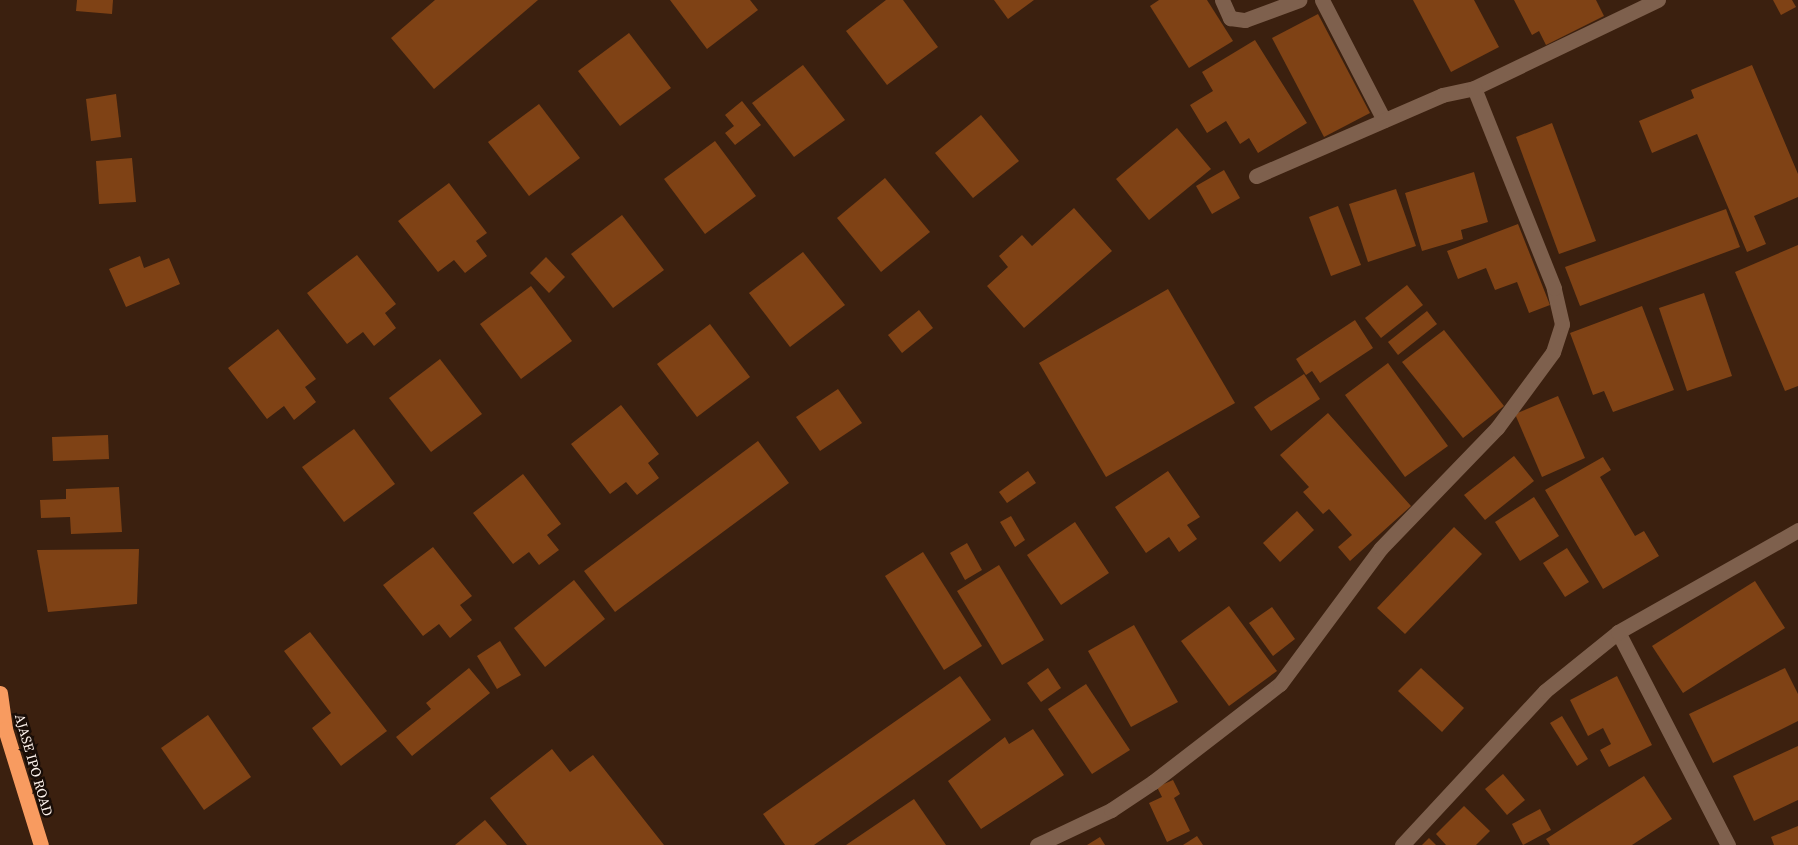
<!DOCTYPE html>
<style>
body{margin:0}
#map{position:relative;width:1798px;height:845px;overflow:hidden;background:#3b200f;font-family:"Source Serif 4",serif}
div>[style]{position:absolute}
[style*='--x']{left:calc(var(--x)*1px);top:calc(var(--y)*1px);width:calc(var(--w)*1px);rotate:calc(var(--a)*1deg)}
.building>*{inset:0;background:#7f4215}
.street>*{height:15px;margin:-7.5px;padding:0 7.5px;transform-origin:7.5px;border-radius:7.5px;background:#7e604d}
.highway>*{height:15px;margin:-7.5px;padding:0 7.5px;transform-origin:7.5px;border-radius:7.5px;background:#f89b60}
span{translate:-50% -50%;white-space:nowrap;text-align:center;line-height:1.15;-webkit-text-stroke:5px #190d07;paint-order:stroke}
.street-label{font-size:14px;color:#fdf2ec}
</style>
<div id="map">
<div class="building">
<div style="clip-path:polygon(77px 0,113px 0,112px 14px,76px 11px)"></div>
<div style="clip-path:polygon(435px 0,538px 0,434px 89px,391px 38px)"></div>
<div style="clip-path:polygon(670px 0,750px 0,758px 10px,707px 49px)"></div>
<div style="clip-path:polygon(886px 0,903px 0,938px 47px,887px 85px,846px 31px)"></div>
<div style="clip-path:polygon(994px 0,1034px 0,1008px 19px)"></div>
<div style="clip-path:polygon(1159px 0,1207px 0,1233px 41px,1189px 68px,1150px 6px)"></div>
<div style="clip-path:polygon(1413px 0,1474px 0,1499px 47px,1451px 72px)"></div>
<div style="clip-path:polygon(1514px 0,1596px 0,1604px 16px,1546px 45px,1539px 31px,1532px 35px)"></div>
<div style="clip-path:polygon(1773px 0,1792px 0,1796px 7px,1781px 15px)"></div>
<div style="clip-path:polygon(1318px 14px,1370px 113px,1324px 137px,1272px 38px)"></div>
<div style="clip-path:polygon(629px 33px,671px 88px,620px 126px,578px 71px)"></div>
<div style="clip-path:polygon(1255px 40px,1307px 123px,1258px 153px,1249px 138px,1240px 144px,1226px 121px,1207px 133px,1190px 105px,1213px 91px,1202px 72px)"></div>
<div style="clip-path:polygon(803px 65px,845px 120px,794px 157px,752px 103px)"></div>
<div style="clip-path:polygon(1752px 65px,1798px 174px,1798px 197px,1754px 216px,1766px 244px,1747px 252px,1697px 134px,1652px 153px,1639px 121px,1694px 98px,1691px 90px)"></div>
<div style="clip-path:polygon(116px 94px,121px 137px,91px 141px,86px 99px)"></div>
<div style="clip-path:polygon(742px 101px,761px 125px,735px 145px,725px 133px,734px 126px,725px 115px)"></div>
<div style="clip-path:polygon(539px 104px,580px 158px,529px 196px,488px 142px)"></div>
<div style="clip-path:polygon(981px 115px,1019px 161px,973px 198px,935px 153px)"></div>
<div style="clip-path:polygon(1552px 123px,1596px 241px,1559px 254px,1516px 137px)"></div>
<div style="clip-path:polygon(1177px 128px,1211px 169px,1149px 220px,1116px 179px)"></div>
<div style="clip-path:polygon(715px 141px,756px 196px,705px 234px,664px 179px)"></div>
<div style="clip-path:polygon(132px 158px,136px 202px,99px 204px,96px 161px)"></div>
<div style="clip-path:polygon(1224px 170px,1240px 198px,1212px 214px,1196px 186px)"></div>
<div style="clip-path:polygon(1474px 172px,1488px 222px,1461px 230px,1463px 239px,1422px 251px,1405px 193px)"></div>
<div style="clip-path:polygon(885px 178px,930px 232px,881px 272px,837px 218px)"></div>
<div style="clip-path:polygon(449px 183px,487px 233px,476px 241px,487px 256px,465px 273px,454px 260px,438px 272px,398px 221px)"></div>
<div style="clip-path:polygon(1396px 189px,1416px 246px,1368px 262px,1349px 204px)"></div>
<div style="clip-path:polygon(1338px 206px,1361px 265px,1331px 276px,1309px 217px)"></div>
<div style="clip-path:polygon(1074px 208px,1112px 251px,1024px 328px,987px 286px,1008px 267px,999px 256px,1022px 235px,1032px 246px)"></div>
<div style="clip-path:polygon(1726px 209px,1740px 247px,1580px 306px,1565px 267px)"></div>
<div style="clip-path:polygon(622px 215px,664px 270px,613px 308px,571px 254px)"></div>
<div style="clip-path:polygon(1518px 224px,1550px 305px,1529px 313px,1517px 282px,1495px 290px,1486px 268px,1458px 279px,1447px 251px)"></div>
<div style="clip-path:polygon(1798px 245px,1798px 386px,1785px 391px,1735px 272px)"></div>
<div style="clip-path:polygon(803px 252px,845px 305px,790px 347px,749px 293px)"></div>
<div style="clip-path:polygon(357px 255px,396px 304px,385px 313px,396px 328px,374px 346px,363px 332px,347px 344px,307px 293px)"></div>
<div style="clip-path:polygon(140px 256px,144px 268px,169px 258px,180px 284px,126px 307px,109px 269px)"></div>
<div style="clip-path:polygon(546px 257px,565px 277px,549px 293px,530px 273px)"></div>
<div style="clip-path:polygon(1407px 285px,1423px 305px,1381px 338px,1365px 318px)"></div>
<div style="clip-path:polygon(531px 286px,572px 341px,521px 379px,480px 324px)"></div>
<div style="clip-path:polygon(1168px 289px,1235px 403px,1106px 477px,1039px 363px)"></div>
<div style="clip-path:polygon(1704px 293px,1732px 376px,1687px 391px,1659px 308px)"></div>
<div style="clip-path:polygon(1642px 306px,1674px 390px,1613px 412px,1604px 391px,1593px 395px,1570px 333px)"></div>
<div style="clip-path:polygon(919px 310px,933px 328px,902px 353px,888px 335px)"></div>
<div style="clip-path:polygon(1427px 311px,1437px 324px,1398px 355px,1388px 342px)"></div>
<div style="clip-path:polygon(1355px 320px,1373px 348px,1320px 383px,1312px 371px,1306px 375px,1296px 359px)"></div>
<div style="clip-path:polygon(710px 324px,750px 377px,697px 417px,657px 364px)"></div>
<div style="clip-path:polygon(278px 329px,316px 379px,305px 387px,316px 402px,294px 420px,284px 406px,267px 419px,228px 368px)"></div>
<div style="clip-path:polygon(1444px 330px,1504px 406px,1463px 438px,1402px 362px)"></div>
<div style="clip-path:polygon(440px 359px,482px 414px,431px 452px,389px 398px)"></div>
<div style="clip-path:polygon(1388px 363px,1448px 446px,1405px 477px,1345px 395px)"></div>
<div style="clip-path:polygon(1304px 374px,1320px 399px,1271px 431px,1254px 407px)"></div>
<div style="clip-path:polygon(838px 389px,862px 423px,820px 451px,796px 417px)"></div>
<div style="clip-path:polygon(1558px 396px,1585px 458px,1542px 477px,1515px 414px)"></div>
<div style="clip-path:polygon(621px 405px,659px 454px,648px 463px,659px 478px,637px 495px,626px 482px,610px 494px,571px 444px)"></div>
<div style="clip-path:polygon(1328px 413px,1411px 506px,1350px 561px,1338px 547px,1352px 535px,1329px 509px,1323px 514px,1303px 492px,1309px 487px,1280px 455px)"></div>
<div style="clip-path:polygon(354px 429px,395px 484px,344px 522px,302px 467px)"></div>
<div style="clip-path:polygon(108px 435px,109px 459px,53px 461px,52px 437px)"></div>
<div style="clip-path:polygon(758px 441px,789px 483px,615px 612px,584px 571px)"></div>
<div style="clip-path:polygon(1514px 456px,1534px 481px,1485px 520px,1464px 495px)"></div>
<div style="clip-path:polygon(1603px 457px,1611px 470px,1600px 477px,1635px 536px,1644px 531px,1659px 556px,1603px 589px,1545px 490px)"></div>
<div style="clip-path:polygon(1028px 471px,1036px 483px,1007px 503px,999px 492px)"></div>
<div style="clip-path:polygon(1168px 471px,1200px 517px,1187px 525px,1197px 539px,1179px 552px,1169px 537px,1146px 553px,1115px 507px)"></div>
<div style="clip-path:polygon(523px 474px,561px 524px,547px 535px,559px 550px,539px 565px,529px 552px,513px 564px,473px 513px)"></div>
<div style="clip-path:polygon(119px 487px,122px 532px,71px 534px,70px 517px,41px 518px,40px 500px,66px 499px,66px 489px)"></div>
<div style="clip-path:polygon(1534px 497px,1559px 536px,1520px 561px,1495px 522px)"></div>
<div style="clip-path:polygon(1297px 511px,1314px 530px,1280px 562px,1263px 543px)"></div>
<div style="clip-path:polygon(1011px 516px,1025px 540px,1015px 547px,1000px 522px)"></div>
<div style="clip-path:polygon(1075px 522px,1109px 573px,1061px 605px,1027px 555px)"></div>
<div style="clip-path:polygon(1454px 527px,1482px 554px,1405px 634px,1377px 608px)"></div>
<div style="clip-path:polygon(967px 543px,982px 570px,965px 580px,950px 553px)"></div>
<div style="clip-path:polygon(433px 547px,472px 596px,460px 605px,472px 620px,450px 638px,439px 624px,423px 636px,383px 585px)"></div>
<div style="clip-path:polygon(1567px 548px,1589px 582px,1565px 597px,1543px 563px)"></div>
<div style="clip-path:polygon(139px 549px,137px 604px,48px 612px,37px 550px)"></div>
<div style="clip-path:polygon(923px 552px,982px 646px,944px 670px,885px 576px)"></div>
<div style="clip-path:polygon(999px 565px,1044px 640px,1002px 665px,957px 591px)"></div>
<div style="clip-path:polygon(574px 580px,605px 619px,545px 667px,514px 628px)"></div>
<div style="clip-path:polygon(1755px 581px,1785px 628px,1683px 693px,1652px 646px)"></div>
<div style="clip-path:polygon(1229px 606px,1277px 671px,1229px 706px,1181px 641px)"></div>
<div style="clip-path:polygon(1272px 607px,1295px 639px,1273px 656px,1249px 623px)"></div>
<div style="clip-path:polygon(1134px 625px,1178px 702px,1131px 727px,1088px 651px)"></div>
<div style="clip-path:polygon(310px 632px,387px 731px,341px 766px,312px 728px,331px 713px,284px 651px)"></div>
<div style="clip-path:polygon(500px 641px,521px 675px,497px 689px,477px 656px)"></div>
<div style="clip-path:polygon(469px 668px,490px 693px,412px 756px,396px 737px,431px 709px,426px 703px)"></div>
<div style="clip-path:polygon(1048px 668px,1061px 688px,1041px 702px,1027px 683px)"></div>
<div style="clip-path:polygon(1421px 668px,1464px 708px,1442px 732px,1398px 691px)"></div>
<div style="clip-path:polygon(1785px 668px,1798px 694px,1798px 721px,1713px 763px,1689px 714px)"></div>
<div style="clip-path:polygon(960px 676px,991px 720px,814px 845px,785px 845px,763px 814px)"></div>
<div style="clip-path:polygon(1617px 676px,1652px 745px,1609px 767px,1600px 750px,1611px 744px,1603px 728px,1588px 736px,1570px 700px)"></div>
<div style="clip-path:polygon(1086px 684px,1130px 750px,1092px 774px,1048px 709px)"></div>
<div style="clip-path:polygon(208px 715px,251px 777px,204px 810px,161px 748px)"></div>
<div style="clip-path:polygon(1562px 716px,1588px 759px,1577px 766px,1550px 723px)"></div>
<div style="clip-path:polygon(1033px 729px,1064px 775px,981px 829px,948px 781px,1005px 737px,1009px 744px)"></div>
<div style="clip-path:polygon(1798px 746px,1798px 800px,1754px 821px,1733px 776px)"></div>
<div style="clip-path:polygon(552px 749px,570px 772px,593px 755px,664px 845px,527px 845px,490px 798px)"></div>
<div style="clip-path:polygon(1503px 774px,1525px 800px,1507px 815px,1485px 789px)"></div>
<div style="clip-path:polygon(1644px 776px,1672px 819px,1632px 845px,1550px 845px,1546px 839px)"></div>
<div style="clip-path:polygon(1173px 780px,1180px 794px,1174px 798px,1190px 831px,1167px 842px,1149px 803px,1162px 797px,1157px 787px)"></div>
<div style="clip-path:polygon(914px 799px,946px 845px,846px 845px)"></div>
<div style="clip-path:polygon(1464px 806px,1490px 831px,1476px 845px,1446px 845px,1436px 834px)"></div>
<div style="clip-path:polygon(1540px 809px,1551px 830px,1523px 845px,1512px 824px)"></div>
<div style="clip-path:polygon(485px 820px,507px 845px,455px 845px)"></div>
<div style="clip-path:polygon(1798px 826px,1798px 845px,1774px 845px,1771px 837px)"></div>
<div style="clip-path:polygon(1197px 836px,1203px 845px,1183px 845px)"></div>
<div style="clip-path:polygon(1100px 837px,1105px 845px,1087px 845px)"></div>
<div style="clip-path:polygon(1429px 838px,1436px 845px,1422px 845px)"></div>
</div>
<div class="street">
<div style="--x:1222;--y:0;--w:20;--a:66"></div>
<div style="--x:1230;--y:18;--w:15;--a:8"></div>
<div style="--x:1245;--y:20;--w:58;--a:-20.3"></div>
<div style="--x:1322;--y:0;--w:135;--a:62.7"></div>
<div style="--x:1256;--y:176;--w:203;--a:-23.5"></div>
<div style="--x:1442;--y:95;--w:33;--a:-12"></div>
<div style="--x:1474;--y:88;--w:204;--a:-25.6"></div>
<div style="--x:1618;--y:632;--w:240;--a:62.7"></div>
<div style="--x:1037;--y:845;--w:82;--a:-25.3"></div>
<div style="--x:1111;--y:810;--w:50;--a:-33.7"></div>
<div style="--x:1153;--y:782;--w:160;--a:-37.7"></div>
<div style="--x:1280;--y:684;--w:169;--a:-53.4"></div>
<div style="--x:1381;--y:548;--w:167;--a:-46"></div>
<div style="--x:1497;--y:428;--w:94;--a:-53.6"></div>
<div style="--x:1553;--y:352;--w:29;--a:-72"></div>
<div style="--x:1562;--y:324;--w:37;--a:-103"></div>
<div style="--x:1554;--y:288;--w:215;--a:-111.8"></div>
<div style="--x:1402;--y:845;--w:210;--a:-47.1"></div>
<div style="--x:1545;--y:691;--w:94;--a:-38.9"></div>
<div style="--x:1618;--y:632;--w:207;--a:-29.5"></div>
</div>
<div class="highway">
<div style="--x:0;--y:693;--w:36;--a:82"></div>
<div style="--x:5;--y:729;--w:121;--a:72.8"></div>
</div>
<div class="street-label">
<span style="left:34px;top:765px;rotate:74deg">AJASE IPO ROAD</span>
</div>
</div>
